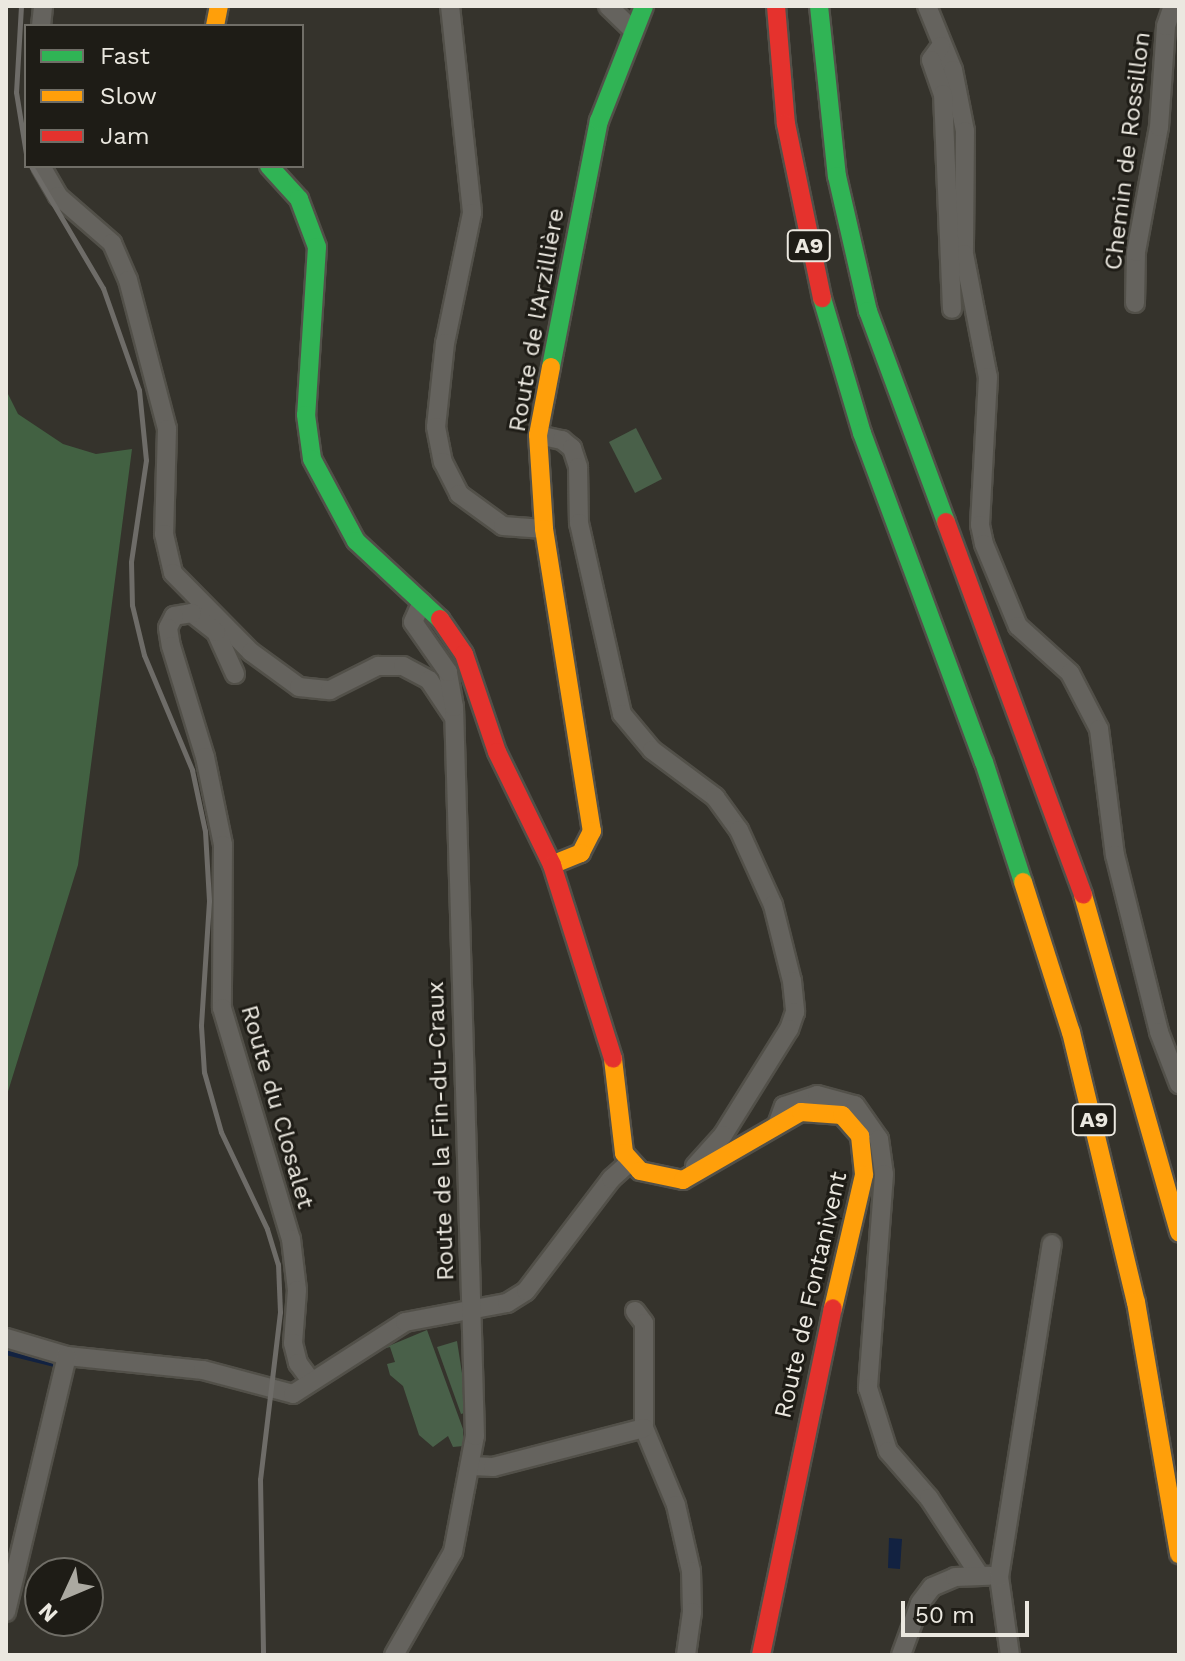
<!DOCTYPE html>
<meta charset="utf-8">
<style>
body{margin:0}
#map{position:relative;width:1185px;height:1661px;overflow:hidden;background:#35332c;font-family:"Work Sans",sans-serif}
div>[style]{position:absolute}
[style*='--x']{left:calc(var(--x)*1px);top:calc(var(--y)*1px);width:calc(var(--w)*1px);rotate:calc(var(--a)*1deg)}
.green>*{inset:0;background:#496049}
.forest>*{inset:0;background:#426142}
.water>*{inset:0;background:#122241}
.stream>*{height:5px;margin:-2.5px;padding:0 2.5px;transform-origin:2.5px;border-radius:2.5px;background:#122241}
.roads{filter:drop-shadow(2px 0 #525049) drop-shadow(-2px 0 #525049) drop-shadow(0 2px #525049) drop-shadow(0 -2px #525049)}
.street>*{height:18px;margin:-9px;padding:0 9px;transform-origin:9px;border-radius:9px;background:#65635e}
.fast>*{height:18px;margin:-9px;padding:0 9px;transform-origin:9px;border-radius:9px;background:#30b455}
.slow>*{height:18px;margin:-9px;padding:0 9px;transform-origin:9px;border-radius:9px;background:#ff9f0a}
.jam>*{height:18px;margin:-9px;padding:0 9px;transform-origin:9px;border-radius:9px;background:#e5322d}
.rail>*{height:5px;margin:-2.5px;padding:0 2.5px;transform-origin:2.5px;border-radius:2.5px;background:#6e6c68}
span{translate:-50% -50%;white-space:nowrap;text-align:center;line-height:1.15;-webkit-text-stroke:6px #1e1c16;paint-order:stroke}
.shield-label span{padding:2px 6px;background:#1e1c16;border:2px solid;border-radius:6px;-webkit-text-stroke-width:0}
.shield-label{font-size:22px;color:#ebe8e0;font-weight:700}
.street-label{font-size:24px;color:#ebe8e0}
.frame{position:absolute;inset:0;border:8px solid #ebe8e0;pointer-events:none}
.legend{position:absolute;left:24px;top:24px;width:280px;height:144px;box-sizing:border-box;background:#1e1c16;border:2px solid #706e67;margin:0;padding:10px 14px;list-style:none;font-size:24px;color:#ebe8e0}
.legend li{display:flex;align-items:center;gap:16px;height:40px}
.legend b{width:40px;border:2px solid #706e67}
.north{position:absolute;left:24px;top:1557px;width:80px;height:80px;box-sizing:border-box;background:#1e1c16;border:2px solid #706e67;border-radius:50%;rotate:226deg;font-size:22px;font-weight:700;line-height:32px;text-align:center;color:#ebe8e0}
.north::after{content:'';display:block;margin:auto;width:28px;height:36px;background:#aba9a1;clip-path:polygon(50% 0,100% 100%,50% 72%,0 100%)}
.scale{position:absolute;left:901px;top:1601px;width:128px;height:36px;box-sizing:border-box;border:4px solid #ebe8e0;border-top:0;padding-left:10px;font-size:24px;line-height:28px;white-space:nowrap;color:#ebe8e0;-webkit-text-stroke:6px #1e1c16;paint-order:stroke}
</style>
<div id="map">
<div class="green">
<div style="clip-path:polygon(636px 428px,662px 479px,635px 493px,609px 442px)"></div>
<div style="clip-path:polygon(427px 1330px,463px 1429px,463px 1446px,453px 1447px,448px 1436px,433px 1447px,419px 1435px,403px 1386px,390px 1375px,387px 1364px,395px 1362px,390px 1347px,379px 1350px)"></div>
<div style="clip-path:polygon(457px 1341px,468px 1412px,461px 1414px,437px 1347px)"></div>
</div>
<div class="forest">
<div style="clip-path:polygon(6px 390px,18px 414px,63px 444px,96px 454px,132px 449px,78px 865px,6px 1098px)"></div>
</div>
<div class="water">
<div style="clip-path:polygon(889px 1538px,902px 1539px,900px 1569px,888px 1568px)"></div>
</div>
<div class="stream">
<div style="--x:6;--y:1352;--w:54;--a:14"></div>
</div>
<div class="roads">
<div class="street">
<div style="--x:450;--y:6;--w:208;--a:83.9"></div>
<div style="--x:472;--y:213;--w:133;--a:101.7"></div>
<div style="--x:445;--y:343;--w:84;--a:96.1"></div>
<div style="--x:436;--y:427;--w:36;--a:79"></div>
<div style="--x:443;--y:462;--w:36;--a:63"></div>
<div style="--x:459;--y:494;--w:54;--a:36"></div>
<div style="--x:503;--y:526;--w:41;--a:4.2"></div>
<div style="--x:608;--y:6;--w:33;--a:44"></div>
<div style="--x:927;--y:6;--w:69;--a:67.9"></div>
<div style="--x:953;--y:70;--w:62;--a:78.9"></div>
<div style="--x:965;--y:131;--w:123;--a:90.5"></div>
<div style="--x:964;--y:254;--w:125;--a:79"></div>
<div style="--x:988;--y:377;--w:148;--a:93.1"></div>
<div style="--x:980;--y:525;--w:19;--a:78"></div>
<div style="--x:984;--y:544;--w:89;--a:67.5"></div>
<div style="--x:1018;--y:626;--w:70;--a:42.1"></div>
<div style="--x:1070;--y:673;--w:63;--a:62.6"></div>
<div style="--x:1099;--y:729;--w:127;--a:82.8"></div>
<div style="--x:1115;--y:855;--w:182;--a:76"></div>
<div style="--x:1159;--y:1032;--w:56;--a:69"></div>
<div style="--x:41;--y:26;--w:20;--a:-84"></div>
<div style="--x:941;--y:46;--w:17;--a:126"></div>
<div style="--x:931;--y:60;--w:36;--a:71"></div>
<div style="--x:943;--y:94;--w:215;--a:87.6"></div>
<div style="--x:41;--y:166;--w:34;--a:60"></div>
<div style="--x:58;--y:196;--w:72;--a:41"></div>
<div style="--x:112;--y:243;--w:40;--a:66.6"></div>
<div style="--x:128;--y:280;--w:154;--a:75.3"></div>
<div style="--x:167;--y:429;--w:105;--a:91.6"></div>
<div style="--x:164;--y:534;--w:40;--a:77"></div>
<div style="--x:173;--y:573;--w:111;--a:45.4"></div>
<div style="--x:251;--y:652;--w:59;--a:36.1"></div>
<div style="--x:299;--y:687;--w:31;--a:6"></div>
<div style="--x:330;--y:690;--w:54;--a:-26.6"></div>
<div style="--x:378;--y:666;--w:25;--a:0"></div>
<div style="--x:403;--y:666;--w:30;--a:28"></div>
<div style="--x:429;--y:680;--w:43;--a:56.3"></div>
<div style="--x:1135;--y:303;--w:51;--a:-88.9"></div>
<div style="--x:1136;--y:252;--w:127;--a:-79.6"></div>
<div style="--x:1159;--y:127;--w:101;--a:-86"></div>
<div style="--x:1166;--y:26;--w:21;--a:-71"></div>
<div style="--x:538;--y:435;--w:25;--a:12"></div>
<div style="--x:562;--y:440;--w:13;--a:39"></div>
<div style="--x:572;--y:448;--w:20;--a:72"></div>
<div style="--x:578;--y:467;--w:56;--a:89"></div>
<div style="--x:579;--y:523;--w:196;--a:77.3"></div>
<div style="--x:622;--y:714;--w:47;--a:50.2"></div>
<div style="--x:652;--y:750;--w:79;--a:36.7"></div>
<div style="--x:715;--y:797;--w:41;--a:54"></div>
<div style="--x:739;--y:830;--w:82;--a:65.6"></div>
<div style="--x:773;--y:905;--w:78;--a:76"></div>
<div style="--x:792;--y:981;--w:31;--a:84"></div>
<div style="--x:795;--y:1012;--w:18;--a:109"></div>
<div style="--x:789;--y:1029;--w:125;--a:121.9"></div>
<div style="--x:723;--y:1135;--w:42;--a:132.1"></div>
<div style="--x:235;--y:674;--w:46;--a:-114.3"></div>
<div style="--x:216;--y:632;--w:31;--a:-142"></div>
<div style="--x:192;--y:613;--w:18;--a:171"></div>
<div style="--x:174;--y:616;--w:13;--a:117"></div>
<div style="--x:168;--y:628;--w:18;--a:81"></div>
<div style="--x:171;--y:646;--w:116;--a:73"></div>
<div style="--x:205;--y:757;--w:90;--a:78.4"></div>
<div style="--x:223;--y:845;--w:163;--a:90.4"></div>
<div style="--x:222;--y:1008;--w:241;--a:73.4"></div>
<div style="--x:291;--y:1239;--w:51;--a:83.3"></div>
<div style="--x:297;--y:1290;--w:53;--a:94.3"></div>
<div style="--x:293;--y:1343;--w:21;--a:76"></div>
<div style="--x:298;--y:1363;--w:22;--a:54"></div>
<div style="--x:777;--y:1125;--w:20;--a:-70"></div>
<div style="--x:784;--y:1106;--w:35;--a:-18"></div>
<div style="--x:817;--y:1095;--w:39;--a:15"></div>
<div style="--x:855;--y:1105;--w:42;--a:54.8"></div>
<div style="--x:879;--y:1139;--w:35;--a:82"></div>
<div style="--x:884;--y:1174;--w:215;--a:94.3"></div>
<div style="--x:868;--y:1388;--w:66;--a:72.4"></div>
<div style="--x:888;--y:1451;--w:62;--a:48.9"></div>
<div style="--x:929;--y:1498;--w:93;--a:56.8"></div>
<div style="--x:635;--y:1311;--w:15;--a:53"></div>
<div style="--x:644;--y:1323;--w:105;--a:90"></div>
<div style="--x:644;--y:1428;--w:83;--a:67.4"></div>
<div style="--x:676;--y:1505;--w:68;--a:77.2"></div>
<div style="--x:691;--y:1571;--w:41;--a:88.6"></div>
<div style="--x:692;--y:1612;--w:43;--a:97.9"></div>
<div style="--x:6;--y:1338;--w:64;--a:16.4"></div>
<div style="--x:67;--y:1356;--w:137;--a:5.9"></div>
<div style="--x:203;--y:1370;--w:93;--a:14.9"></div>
<div style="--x:293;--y:1394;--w:133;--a:-32.7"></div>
<div style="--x:405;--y:1322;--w:104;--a:-10.6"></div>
<div style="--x:507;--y:1303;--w:22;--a:-32"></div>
<div style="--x:526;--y:1291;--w:141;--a:-52.8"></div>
<div style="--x:611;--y:1179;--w:25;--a:-42"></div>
<div style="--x:472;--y:1466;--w:21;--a:3"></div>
<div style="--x:493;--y:1467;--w:156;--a:-14.5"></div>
<div style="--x:6;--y:1612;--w:263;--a:-76.6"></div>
<div style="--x:394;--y:1655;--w:119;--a:-60.2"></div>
<div style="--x:453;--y:1552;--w:118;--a:-79.3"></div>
<div style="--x:475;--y:1436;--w:729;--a:-91.65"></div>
<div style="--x:454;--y:707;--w:36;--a:-100"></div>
<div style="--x:448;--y:672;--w:61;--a:-125"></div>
<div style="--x:413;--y:622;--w:22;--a:-66"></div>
<div style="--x:901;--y:1655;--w:55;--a:-69.9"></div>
<div style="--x:920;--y:1603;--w:20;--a:-53"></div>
<div style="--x:932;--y:1587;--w:25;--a:-23"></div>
<div style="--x:955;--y:1577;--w:34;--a:-2"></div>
<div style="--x:1010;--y:1655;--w:79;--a:-98"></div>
<div style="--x:999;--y:1577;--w:337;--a:-81"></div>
</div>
<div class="fast">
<div style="--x:819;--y:6;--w:171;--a:84"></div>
<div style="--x:837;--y:176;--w:139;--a:77.1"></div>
<div style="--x:868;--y:311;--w:225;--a:69.7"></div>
<div style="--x:269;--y:166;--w:45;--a:47.7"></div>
<div style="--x:299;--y:199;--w:51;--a:69.4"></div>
<div style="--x:317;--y:247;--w:168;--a:93.7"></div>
<div style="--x:306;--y:415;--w:44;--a:82.2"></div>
<div style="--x:312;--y:459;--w:93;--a:61.8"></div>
<div style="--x:356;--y:541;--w:115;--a:42.9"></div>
<div style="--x:822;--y:298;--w:141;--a:73.5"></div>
<div style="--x:862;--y:433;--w:351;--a:69.7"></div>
<div style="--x:984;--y:762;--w:126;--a:72"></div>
<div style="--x:551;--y:367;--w:251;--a:-79"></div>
<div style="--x:599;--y:121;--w:123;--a:-68.6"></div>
</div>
<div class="slow">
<div style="--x:215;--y:26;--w:20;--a:-79"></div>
<div style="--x:551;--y:367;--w:69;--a:100.8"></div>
<div style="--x:538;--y:435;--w:94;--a:86.3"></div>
<div style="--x:544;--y:529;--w:306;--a:81"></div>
<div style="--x:592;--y:831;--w:25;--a:117"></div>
<div style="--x:581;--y:853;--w:31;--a:158"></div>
<div style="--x:1023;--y:882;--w:157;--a:72.3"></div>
<div style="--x:1071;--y:1032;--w:278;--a:76.5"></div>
<div style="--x:1136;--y:1302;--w:256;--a:80.3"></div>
<div style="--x:1083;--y:895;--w:351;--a:74.1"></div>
<div style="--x:613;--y:1059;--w:95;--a:83.3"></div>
<div style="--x:624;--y:1153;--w:24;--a:48"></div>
<div style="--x:640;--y:1171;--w:44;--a:11.8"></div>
<div style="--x:683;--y:1180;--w:136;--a:-30"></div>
<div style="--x:801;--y:1112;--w:41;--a:4.2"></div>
<div style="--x:842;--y:1115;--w:28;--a:49"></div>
<div style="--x:860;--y:1136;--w:39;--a:84"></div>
<div style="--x:864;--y:1175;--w:137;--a:103.1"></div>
</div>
<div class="jam">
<div style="--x:776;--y:6;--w:118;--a:85.2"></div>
<div style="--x:786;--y:124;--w:178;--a:78.3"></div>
<div style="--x:946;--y:522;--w:397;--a:69.8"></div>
<div style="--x:440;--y:619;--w:42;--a:55.6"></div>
<div style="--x:464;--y:654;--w:103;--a:71.4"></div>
<div style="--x:497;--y:752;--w:126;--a:64"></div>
<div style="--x:552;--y:865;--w:203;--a:72.5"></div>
<div style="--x:761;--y:1655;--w:354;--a:-78.3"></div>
</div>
</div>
<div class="rail">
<div style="--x:21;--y:6;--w:86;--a:93.3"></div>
<div style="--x:16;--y:92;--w:63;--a:80.8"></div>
<div style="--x:31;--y:166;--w:142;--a:59.5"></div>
<div style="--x:103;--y:288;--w:108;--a:70.6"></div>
<div style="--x:139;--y:390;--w:70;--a:84.3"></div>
<div style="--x:146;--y:460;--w:103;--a:98.4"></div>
<div style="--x:131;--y:562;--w:43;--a:88.7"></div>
<div style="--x:132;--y:605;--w:51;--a:76.5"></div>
<div style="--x:144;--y:655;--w:125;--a:67.3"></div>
<div style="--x:192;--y:770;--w:62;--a:78"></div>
<div style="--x:205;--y:831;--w:70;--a:86.7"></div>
<div style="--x:209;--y:901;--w:125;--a:93.7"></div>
<div style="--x:201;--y:1026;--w:46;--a:86.3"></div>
<div style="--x:204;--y:1072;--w:62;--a:74.2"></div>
<div style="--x:221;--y:1132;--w:107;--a:64.6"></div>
<div style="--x:267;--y:1229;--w:37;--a:73"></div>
<div style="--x:278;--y:1264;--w:48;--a:87.6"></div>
<div style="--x:280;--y:1312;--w:168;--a:96.8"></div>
<div style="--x:260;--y:1479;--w:176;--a:89"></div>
</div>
<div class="shield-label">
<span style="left:809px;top:246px">A9</span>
<span style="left:1094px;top:1120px">A9</span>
</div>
<div class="street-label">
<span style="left:1128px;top:151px;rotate:-83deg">Chemin de Rossillon</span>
<span style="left:537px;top:320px;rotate:-80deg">Route de l'Arzillière</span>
<span style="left:277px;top:1107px;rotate:74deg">Route du Closalet</span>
<span style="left:441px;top:1131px;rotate:-92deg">Route de la Fin-du-Craux</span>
<span style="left:811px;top:1295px;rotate:-77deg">Route de Fontanivent</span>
</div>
<div class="frame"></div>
<ul class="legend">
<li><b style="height:10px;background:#30b455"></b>Fast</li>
<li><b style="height:10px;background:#ff9f0a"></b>Slow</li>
<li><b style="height:10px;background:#e5322d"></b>Jam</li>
</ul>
<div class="north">N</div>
<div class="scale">50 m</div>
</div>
